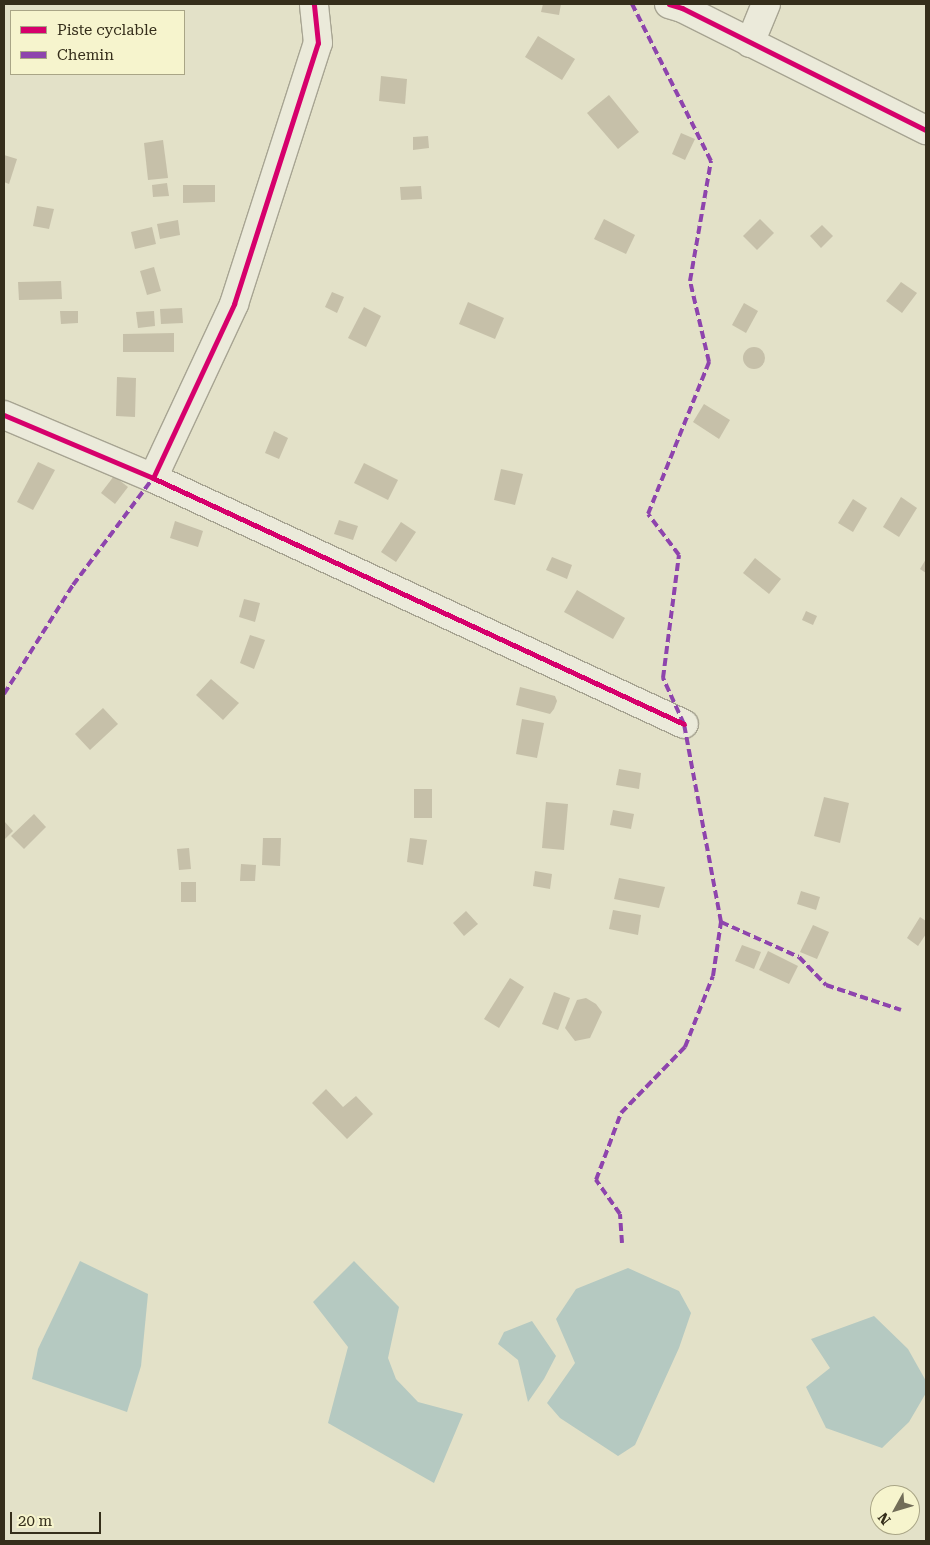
<!DOCTYPE html>
<style>
body{margin:0}
#map{position:relative;width:930px;height:1545px;overflow:hidden;background:#e3e1c8;font-family:"Roboto Serif",serif}
div>[style]{position:absolute}
[style*='--x']{left:calc(var(--x)*1px);top:calc(var(--y)*1px);width:calc(var(--w)*1px);rotate:calc(var(--a)*1deg)}
.water>*{inset:0;background:#b5c9c1}
.building>*{inset:0;background:#c6c0a9}
.round{border-radius:50%}
.roads{filter:drop-shadow(1px 0 #a7a492) drop-shadow(-1px 0 #a7a492) drop-shadow(0 1px #a7a492) drop-shadow(0 -1px #a7a492)}
.minor>*{height:28px;margin:-14px;padding:0 14px;transform-origin:14px;border-radius:14px;background:#ebeada}
.quiet>*{height:4px;margin-top:-2px;transform-origin:0;background:repeating-linear-gradient(90deg,#8e44ad 0 8px,transparent 0 12px)}
.cycleway>*{height:5px;margin:-2.5px;padding:0 2.5px;transform-origin:2.5px;border-radius:2.5px;background:#d6006c}
span{translate:-50% -50%;white-space:nowrap;text-align:center;line-height:1.15;-webkit-text-stroke:5px #f6f4cd;paint-order:stroke}
.frame{position:absolute;inset:0;border:5px solid #352e1b;pointer-events:none}
.legend{position:absolute;left:10px;top:10px;width:175px;height:65px;box-sizing:border-box;background:#f6f4cd;border:1px solid #a9a586;margin:0;padding:6px 9px;list-style:none;font-size:15px;color:#352e1b}
.legend li{display:flex;align-items:center;gap:10px;height:25px}
.legend b{width:25px;border:1px solid #a9a586}
.north{position:absolute;left:870px;top:1485px;width:50px;height:50px;box-sizing:border-box;background:#f6f4cd;border:1px solid #a9a586;border-radius:50%;rotate:231deg;font-size:14px;font-weight:700;line-height:20px;text-align:center;color:#352e1b}
.north::after{content:'';display:block;margin:auto;width:18px;height:22px;background:#726d58;clip-path:polygon(50% 0,100% 100%,50% 72%,0 100%)}
.scale{position:absolute;left:10px;top:1512px;width:91px;height:22px;box-sizing:border-box;border:2px solid #352e1b;border-top:0;padding-left:6px;font-size:15px;line-height:18px;white-space:nowrap;color:#352e1b;-webkit-text-stroke:4px #f6f4cd;paint-order:stroke}
</style>
<div id="map">
<div class="water">
<div style="clip-path:polygon(80px 1261px,148px 1294px,141px 1366px,127px 1412px,32px 1379px,38px 1349px)"></div>
<div style="clip-path:polygon(354px 1261px,399px 1307px,388px 1358px,396px 1379px,418px 1402px,463px 1414px,434px 1483px,328px 1423px,348px 1347px,313px 1302px)"></div>
<div style="clip-path:polygon(628px 1268px,679px 1291px,691px 1313px,679px 1348px,635px 1445px,618px 1456px,560px 1418px,547px 1403px,575px 1363px,556px 1319px,576px 1289px)"></div>
<div style="clip-path:polygon(874px 1316px,908px 1349px,926px 1381px,926px 1393px,909px 1422px,882px 1448px,826px 1428px,806px 1387px,830px 1368px,811px 1339px)"></div>
<div style="clip-path:polygon(532px 1321px,556px 1356px,544px 1379px,528px 1402px,518px 1360px,498px 1344px,504px 1332px)"></div>
</div>
<div class="building">
<div style="clip-path:polygon(543px 4px,561px 4px,559px 15px,541px 12px)"></div>
<div style="clip-path:polygon(538px 36px,575px 59px,562px 80px,525px 57px)"></div>
<div style="clip-path:polygon(381px 76px,407px 79px,405px 104px,379px 101px)"></div>
<div style="clip-path:polygon(609px 95px,639px 132px,618px 149px,587px 113px)"></div>
<div style="clip-path:polygon(681px 133px,695px 139px,685px 160px,672px 154px)"></div>
<div style="clip-path:polygon(428px 136px,429px 148px,413px 150px,413px 137px)"></div>
<div style="clip-path:polygon(163px 140px,168px 178px,148px 180px,144px 143px)"></div>
<div style="clip-path:polygon(4px 155px,17px 159px,9px 184px,4px 182px)"></div>
<div style="clip-path:polygon(167px 183px,169px 196px,153px 197px,152px 185px)"></div>
<div style="clip-path:polygon(183px 185px,215px 185px,215px 202px,183px 203px)"></div>
<div style="clip-path:polygon(421px 186px,422px 199px,401px 200px,400px 187px)"></div>
<div style="clip-path:polygon(37px 206px,54px 209px,49px 229px,33px 226px)"></div>
<div style="clip-path:polygon(604px 219px,635px 235px,626px 254px,594px 239px)"></div>
<div style="clip-path:polygon(760px 219px,774px 233px,757px 250px,743px 236px)"></div>
<div style="clip-path:polygon(178px 220px,180px 235px,160px 239px,157px 224px)"></div>
<div style="clip-path:polygon(822px 225px,833px 236px,821px 248px,810px 236px)"></div>
<div style="clip-path:polygon(152px 227px,156px 244px,135px 249px,131px 232px)"></div>
<div style="clip-path:polygon(154px 267px,161px 291px,147px 295px,140px 271px)"></div>
<div style="clip-path:polygon(61px 281px,62px 299px,19px 300px,18px 282px)"></div>
<div style="clip-path:polygon(901px 282px,917px 293px,902px 313px,886px 301px)"></div>
<div style="clip-path:polygon(332px 292px,344px 297px,337px 313px,325px 307px)"></div>
<div style="clip-path:polygon(468px 302px,504px 318px,495px 339px,459px 324px)"></div>
<div style="clip-path:polygon(744px 303px,758px 311px,746px 333px,732px 325px)"></div>
<div style="clip-path:polygon(364px 307px,381px 316px,366px 347px,348px 338px)"></div>
<div style="clip-path:polygon(182px 308px,183px 323px,161px 324px,160px 309px)"></div>
<div style="clip-path:polygon(60px 311px,78px 311px,78px 323px,61px 324px)"></div>
<div style="clip-path:polygon(154px 311px,155px 326px,138px 328px,136px 312px)"></div>
<div style="clip-path:polygon(174px 333px,174px 352px,123px 352px,123px 334px)"></div>
<div class="round" style="left:743px;top:347px;width:22px;height:22px"></div>
<div style="clip-path:polygon(117px 377px,136px 378px,135px 417px,116px 416px)"></div>
<div style="clip-path:polygon(704px 404px,730px 420px,719px 439px,693px 422px)"></div>
<div style="clip-path:polygon(274px 431px,288px 438px,279px 459px,265px 453px)"></div>
<div style="clip-path:polygon(38px 462px,55px 470px,33px 510px,17px 502px)"></div>
<div style="clip-path:polygon(364px 463px,398px 480px,388px 500px,354px 483px)"></div>
<div style="clip-path:polygon(501px 469px,523px 474px,515px 505px,494px 500px)"></div>
<div style="clip-path:polygon(114px 476px,128px 487px,115px 504px,101px 493px)"></div>
<div style="clip-path:polygon(901px 497px,917px 508px,899px 537px,883px 527px)"></div>
<div style="clip-path:polygon(853px 499px,867px 508px,853px 532px,838px 523px)"></div>
<div style="clip-path:polygon(339px 520px,358px 526px,353px 540px,334px 534px)"></div>
<div style="clip-path:polygon(175px 521px,203px 531px,198px 547px,170px 538px)"></div>
<div style="clip-path:polygon(401px 522px,416px 532px,396px 562px,381px 552px)"></div>
<div style="clip-path:polygon(552px 557px,572px 565px,567px 579px,546px 570px)"></div>
<div style="clip-path:polygon(755px 558px,781px 579px,769px 594px,743px 573px)"></div>
<div style="clip-path:polygon(926px 559px,926px 573px,920px 569px)"></div>
<div style="clip-path:polygon(577px 590px,625px 618px,613px 639px,564px 612px)"></div>
<div style="clip-path:polygon(244px 599px,260px 603px,255px 622px,239px 617px)"></div>
<div style="clip-path:polygon(806px 611px,817px 616px,813px 625px,802px 620px)"></div>
<div style="clip-path:polygon(250px 635px,265px 640px,254px 669px,240px 663px)"></div>
<div style="clip-path:polygon(211px 679px,239px 703px,223px 720px,196px 695px)"></div>
<div style="clip-path:polygon(520px 687px,555px 696px,557px 701px,554px 709px,550px 714px,516px 705px)"></div>
<div style="clip-path:polygon(103px 708px,118px 724px,90px 750px,75px 734px)"></div>
<div style="clip-path:polygon(522px 719px,544px 723px,537px 758px,516px 754px)"></div>
<div style="clip-path:polygon(619px 769px,641px 773px,639px 789px,616px 785px)"></div>
<div style="clip-path:polygon(414px 789px,432px 789px,432px 818px,414px 818px)"></div>
<div style="clip-path:polygon(824px 797px,849px 803px,840px 843px,814px 836px)"></div>
<div style="clip-path:polygon(546px 802px,568px 804px,564px 850px,542px 848px)"></div>
<div style="clip-path:polygon(613px 810px,634px 814px,631px 829px,610px 825px)"></div>
<div style="clip-path:polygon(34px 814px,46px 827px,24px 849px,11px 836px)"></div>
<div style="clip-path:polygon(4px 821px,13px 831px,4px 840px)"></div>
<div style="clip-path:polygon(263px 838px,281px 838px,280px 866px,262px 865px)"></div>
<div style="clip-path:polygon(410px 838px,427px 840px,423px 865px,407px 862px)"></div>
<div style="clip-path:polygon(189px 848px,191px 869px,179px 870px,177px 849px)"></div>
<div style="clip-path:polygon(241px 864px,256px 865px,255px 881px,240px 881px)"></div>
<div style="clip-path:polygon(535px 871px,552px 874px,550px 889px,533px 886px)"></div>
<div style="clip-path:polygon(619px 878px,665px 887px,659px 908px,614px 899px)"></div>
<div style="clip-path:polygon(181px 882px,196px 882px,196px 902px,181px 902px)"></div>
<div style="clip-path:polygon(801px 891px,820px 897px,816px 910px,797px 904px)"></div>
<div style="clip-path:polygon(613px 910px,641px 915px,638px 935px,609px 929px)"></div>
<div style="clip-path:polygon(466px 911px,478px 924px,464px 936px,453px 923px)"></div>
<div style="clip-path:polygon(920px 917px,926px 921px,926px 934px,918px 946px,907px 938px)"></div>
<div style="clip-path:polygon(813px 925px,829px 932px,817px 959px,800px 952px)"></div>
<div style="clip-path:polygon(742px 945px,761px 952px,754px 969px,735px 961px)"></div>
<div style="clip-path:polygon(768px 951px,798px 966px,789px 984px,759px 970px)"></div>
<div style="clip-path:polygon(510px 978px,524px 987px,499px 1028px,484px 1019px)"></div>
<div style="clip-path:polygon(554px 992px,570px 998px,558px 1030px,542px 1024px)"></div>
<div style="clip-path:polygon(586px 998px,596px 1004px,602px 1012px,590px 1038px,575px 1041px,565px 1028px,577px 1000px)"></div>
<div style="clip-path:polygon(326px 1089px,343px 1107px,356px 1096px,373px 1114px,347px 1139px,312px 1103px)"></div>
</div>
<div class="roads">
<div class="minor">
<div style="--x:669;--y:4;--w:14;--a:17"></div>
<div style="--x:682;--y:8;--w:273;--a:26.6"></div>
<div style="--x:750;--y:43;--w:42;--a:-67.7"></div>
<div style="--x:4;--y:415;--w:162;--a:22.9"></div>
<div style="--x:153;--y:478;--w:585;--a:24.86"></div>
<div style="--x:153;--y:478;--w:192;--a:-65"></div>
<div style="--x:234;--y:304;--w:274;--a:-72.2"></div>
<div style="--x:318;--y:43;--w:39;--a:-96"></div>
</div>
</div>
<div class="quiet">
<div style="--x:4;--y:694;--w:129;--a:-57.7"></div>
<div style="--x:73;--y:585;--w:134;--a:-53.2"></div>
<div style="--x:721;--y:922;--w:85;--a:24.2"></div>
<div style="--x:799;--y:957;--w:39;--a:46"></div>
<div style="--x:826;--y:985;--w:79;--a:18.4"></div>
<div style="--x:622;--y:1243;--w:29;--a:-94"></div>
<div style="--x:620;--y:1214;--w:42;--a:-125.2"></div>
<div style="--x:596;--y:1180;--w:72;--a:-69.5"></div>
<div style="--x:621;--y:1113;--w:92;--a:-45.9"></div>
<div style="--x:685;--y:1047;--w:76;--a:-68.5"></div>
<div style="--x:713;--y:976;--w:55;--a:-81.6"></div>
<div style="--x:721;--y:922;--w:201;--a:-100.6"></div>
<div style="--x:684;--y:724;--w:51;--a:-114.5"></div>
<div style="--x:663;--y:678;--w:124;--a:-82.6"></div>
<div style="--x:679;--y:555;--w:51;--a:-127.1"></div>
<div style="--x:648;--y:514;--w:164;--a:-68.1"></div>
<div style="--x:709;--y:362;--w:83;--a:-103.2"></div>
<div style="--x:690;--y:281;--w:122;--a:-80.1"></div>
<div style="--x:711;--y:161;--w:176;--a:-116.7"></div>
</div>
<div class="cycleway">
<div style="--x:669;--y:4;--w:14;--a:17"></div>
<div style="--x:682;--y:8;--w:273;--a:26.6"></div>
<div style="--x:4;--y:415;--w:162;--a:22.9"></div>
<div style="--x:153;--y:478;--w:585;--a:24.86"></div>
<div style="--x:153;--y:478;--w:192;--a:-65"></div>
<div style="--x:234;--y:304;--w:274;--a:-72.2"></div>
<div style="--x:318;--y:43;--w:39;--a:-96"></div>
</div>
<div class="frame"></div>
<ul class="legend">
<li><b style="height:6px;background:#d6006c"></b>Piste cyclable</li>
<li><b style="height:6px;background:#8e44ad"></b>Chemin</li>
</ul>
<div class="north">N</div>
<div class="scale">20 m</div>
</div>
